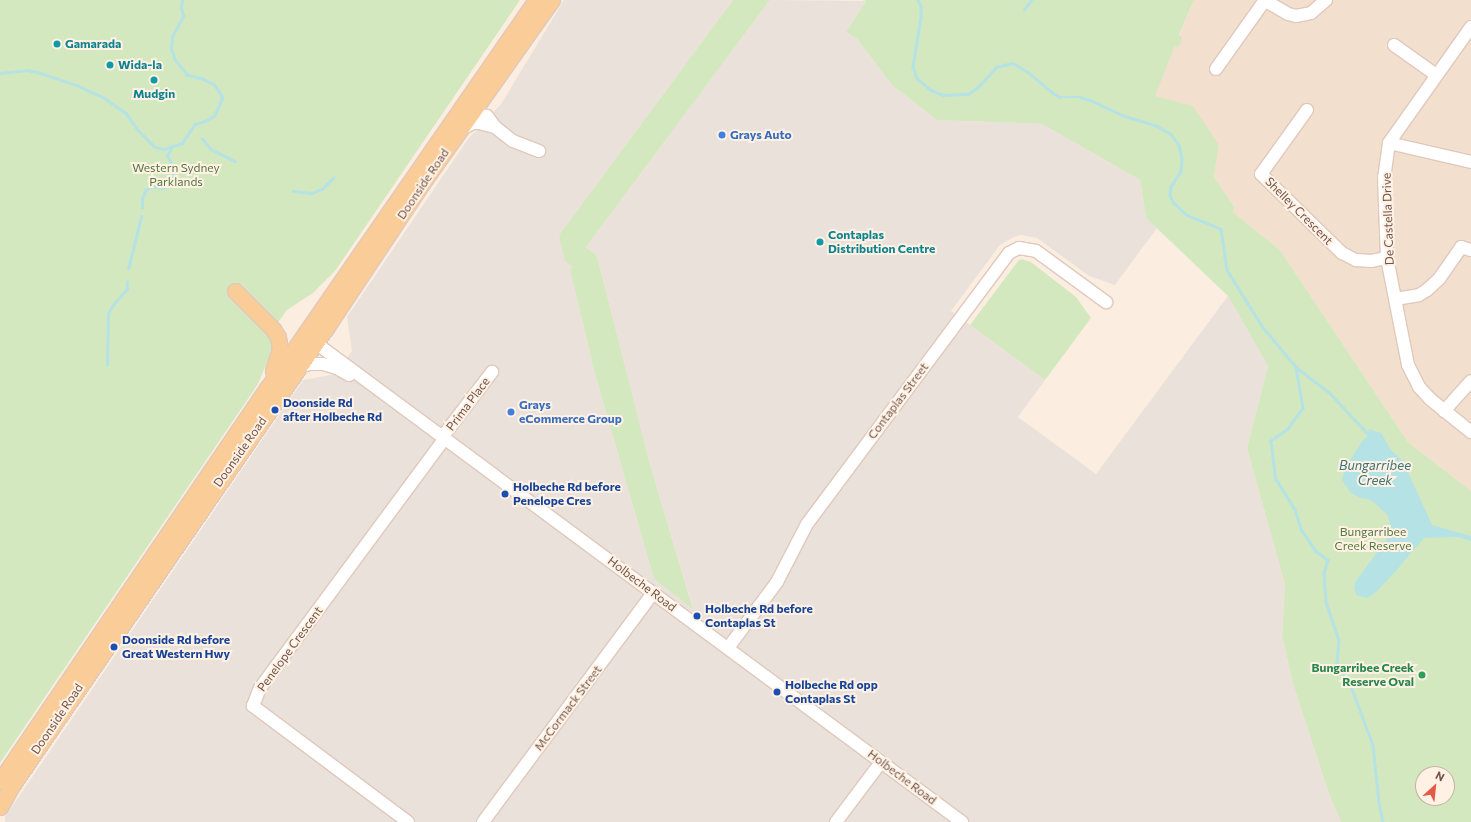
<!DOCTYPE html>
<style>
body{margin:0}
#map{position:relative;width:1471px;height:822px;overflow:hidden;background:#fbeee0;font-family:Commissioner,sans-serif}
div>[style]{position:absolute}
[style*='--x']{left:calc(var(--x)*1px);top:calc(var(--y)*1px);width:calc(var(--w)*1px);rotate:calc(var(--a)*1deg)}
.residential>*{inset:0;background:#f3dfce}
.industrial>*{inset:0;background:#eae1db}
.green>*{inset:0;background:#d4e8bf}
.water>*{inset:0;background:#b5e2e4}
.stream>*{height:2.5px;margin:-1.25px;padding:0 1.25px;transform-origin:1.25px;border-radius:1.25px;background:#b5e2e4}
.roads{filter:drop-shadow(1px 0 #dfc9bc) drop-shadow(-1px 0 #dfc9bc) drop-shadow(0 1px #dfc9bc) drop-shadow(0 -1px #dfc9bc)}
.minor>*{height:12px;margin:-6px;padding:0 6px;transform-origin:6px;border-radius:6px;background:#fff}
.major>*{height:15px;margin:-7.5px;padding:0 7.5px;transform-origin:7.5px;border-radius:7.5px;background:#facc98}
.dots>*{width:11px;height:11px;translate:-50% -50%;box-sizing:border-box;border:2px solid #fff2e5;border-radius:50%}
span{translate:-50% -50%;white-space:nowrap;text-align:center;line-height:1.15;-webkit-text-stroke:4px #fff2e5;paint-order:stroke}
.culture-label{font-size:12px;color:#0d838f;font-weight:700}
.left{translate:0 -50%;text-align:left}
.shop-label{font-size:12px;color:#366cbe;font-weight:700}
.park-label{font-size:12px;color:#567741}
.street-label{font-size:12px;color:#715348}
.transit-label{font-size:12px;color:#164399;font-weight:700}
.leisure-label{font-size:12px;color:#27864d;font-weight:700}
.right{translate:-100% -50%;text-align:right}
.water-label{font-size:13px;color:#3c7377;font-style:italic}
.north{position:absolute;left:1415px;top:766px;width:40px;height:40px;box-sizing:border-box;background:#fff2e5;border:1px solid #c6b2a6;border-radius:50%;rotate:27deg;font-size:11px;font-weight:700;line-height:16px;text-align:center;color:#715348}
.north::after{content:'';display:block;margin:auto;width:14px;height:18px;background:#e45a46;clip-path:polygon(50% 0,100% 100%,50% 72%,0 100%)}
</style>
<div id="map">
<div class="residential">
<div style="clip-path:polygon(1194px 0,1471px 0,1471px 491px,1408px 442px,1280px 250px,1233px 212px,1235px 208px,1214px 177px,1219px 145px,1154px 96px)"></div>
</div>
<div class="industrial">
<div style="clip-path:polygon(564px 0,733px 0,559px 235px,572px 266px,570px 270px,595px 374px,654px 579px,693px 608px,651px 468px,597px 256px,586px 247px,770px 0,866px 1px,846px 32px,857px 39px,892px 85px,937px 120px,1042px 124px,1140px 180px,1146px 218px,1157px 228px,1115px 285px,1089px 276px,1037px 238px,1021px 235px,1014px 237px,1000px 245px,951px 311px,1045px 380px,1018px 417px,1096px 474px,1228px 296px,1268px 366px,1247px 448px,1285px 585px,1282px 635px,1293px 684px,1329px 794px,1341px 822px,5px 822px,5px 817px,303px 380px,336px 374px,352px 351px,347px 317px,468px 139px,501px 104px)"></div>
</div>
<div class="green">
<div style="clip-path:polygon(0 0,520px 0,335px 271px,313px 293px,287px 310px,276px 325px,270px 355px,258px 384px,0 763px)"></div>
<div style="clip-path:polygon(733px 0,770px 0,586px 247px,597px 256px,651px 468px,693px 609px,654px 579px,595px 374px,570px 270px,572px 266px,565px 261px,559px 235px)"></div>
<div style="clip-path:polygon(evenodd,862px 0,1194px 0,1179px 35px,1182px 37px,1181px 43px,1177px 47px,1175px 46px,1155px 96px,1193px 106px,1219px 145px,1214px 177px,1235px 208px,1233px 212px,1280px 250px,1408px 442px,1471px 491px,1471px 822px,1341px 822px,1329px 794px,1293px 684px,1282px 635px,1285px 585px,1247px 448px,1268px 366px,1228px 296px,1146px 218px,1140px 180px,1042px 124px,937px 120px,892px 85px,857px 39px,846px 32px,866px 1px,862px 0,1423px 774px,1447px 774px,1447px 798px,1423px 798px,1423px 774px)"></div>
<div style="clip-path:polygon(1021px 259px,1031px 262px,1076px 297px,1091px 318px,1045px 380px,970px 325px,1018px 261px)"></div>
</div>
<div class="water">
<div style="clip-path:polygon(1369px 429px,1381px 433px,1391px 450px,1403px 461px,1432px 525px,1471px 536px,1471px 541px,1458px 537px,1424px 538px,1395px 572px,1376px 592px,1367px 598px,1356px 595px,1354px 587px,1356px 581px,1387px 539px,1391px 528px,1388px 516px,1378px 506px,1369px 499px,1360px 498px,1350px 492px,1342px 480px,1345px 468px,1363px 440px,1367px 437px)"></div>
</div>
<div class="stream">
<div style="--x:918;--y:0;--w:7;--a:63"></div>
<div style="--x:921;--y:6;--w:11;--a:90"></div>
<div style="--x:921;--y:17;--w:51;--a:99.1"></div>
<div style="--x:913;--y:67;--w:12;--a:70"></div>
<div style="--x:917;--y:78;--w:18;--a:41"></div>
<div style="--x:931;--y:90;--w:13;--a:23"></div>
<div style="--x:943;--y:95;--w:25;--a:-2"></div>
<div style="--x:968;--y:94;--w:14;--a:-36"></div>
<div style="--x:979;--y:86;--w:25;--a:-48"></div>
<div style="--x:996;--y:67;--w:17;--a:-13"></div>
<div style="--x:1013;--y:63;--w:17;--a:31"></div>
<div style="--x:1028;--y:72;--w:33;--a:40"></div>
<div style="--x:1053;--y:93;--w:8;--a:30"></div>
<div style="--x:1060;--y:97;--w:20;--a:0"></div>
<div style="--x:1080;--y:97;--w:10;--a:17"></div>
<div style="--x:1090;--y:100;--w:38;--a:25"></div>
<div style="--x:1125;--y:116;--w:34;--a:17"></div>
<div style="--x:1157;--y:126;--w:16;--a:30"></div>
<div style="--x:1171;--y:134;--w:14;--a:54"></div>
<div style="--x:1179;--y:145;--w:13;--a:77"></div>
<div style="--x:1182;--y:158;--w:13;--a:94"></div>
<div style="--x:1181;--y:171;--w:19;--a:122"></div>
<div style="--x:1171;--y:187;--w:8;--a:97"></div>
<div style="--x:1170;--y:195;--w:8;--a:67"></div>
<div style="--x:1173;--y:202;--w:19;--a:43"></div>
<div style="--x:1187;--y:215;--w:37;--a:22"></div>
<div style="--x:1221;--y:229;--w:41;--a:81.7"></div>
<div style="--x:1227;--y:270;--w:66;--a:58"></div>
<div style="--x:1262;--y:326;--w:53;--a:50.3"></div>
<div style="--x:1296;--y:367;--w:42;--a:80.3"></div>
<div style="--x:1303;--y:408;--w:26;--a:126"></div>
<div style="--x:1288;--y:429;--w:21;--a:145"></div>
<div style="--x:1271;--y:441;--w:38;--a:83"></div>
<div style="--x:1276;--y:479;--w:36;--a:58"></div>
<div style="--x:1295;--y:509;--w:21;--a:73"></div>
<div style="--x:1301;--y:529;--w:27;--a:56"></div>
<div style="--x:1316;--y:551;--w:15;--a:37"></div>
<div style="--x:1328;--y:560;--w:14;--a:107"></div>
<div style="--x:1324;--y:573;--w:29;--a:86"></div>
<div style="--x:1326;--y:602;--w:40;--a:71.1"></div>
<div style="--x:1339;--y:640;--w:23;--a:95"></div>
<div style="--x:1337;--y:663;--w:22;--a:56"></div>
<div style="--x:1349;--y:681;--w:68;--a:69.4"></div>
<div style="--x:1373;--y:745;--w:58;--a:84.1"></div>
<div style="--x:1379;--y:803;--w:19;--a:78"></div>
<div style="--x:1024;--y:10;--w:12;--a:-55"></div>
<div style="--x:0;--y:73;--w:27;--a:-6"></div>
<div style="--x:27;--y:70;--w:14;--a:12"></div>
<div style="--x:41;--y:73;--w:37;--a:19"></div>
<div style="--x:76;--y:85;--w:30;--a:24"></div>
<div style="--x:103;--y:97;--w:28;--a:35"></div>
<div style="--x:126;--y:113;--w:21;--a:55"></div>
<div style="--x:138;--y:130;--w:24;--a:45"></div>
<div style="--x:155;--y:147;--w:9;--a:13"></div>
<div style="--x:164;--y:149;--w:19;--a:-18"></div>
<div style="--x:182;--y:143;--w:23;--a:-56"></div>
<div style="--x:195;--y:124;--w:10;--a:-17"></div>
<div style="--x:205;--y:121;--w:10;--a:-29"></div>
<div style="--x:214;--y:116;--w:19;--a:-65"></div>
<div style="--x:222;--y:99;--w:4;--a:-104"></div>
<div style="--x:221;--y:95;--w:12;--a:-125"></div>
<div style="--x:214;--y:85;--w:13;--a:-153"></div>
<div style="--x:202;--y:79;--w:16;--a:-165"></div>
<div style="--x:187;--y:75;--w:19;--a:-129"></div>
<div style="--x:175;--y:60;--w:12;--a:-110"></div>
<div style="--x:171;--y:49;--w:12;--a:-85"></div>
<div style="--x:172;--y:37;--w:24;--a:-62"></div>
<div style="--x:183;--y:16;--w:8;--a:-104"></div>
<div style="--x:181;--y:8;--w:8;--a:-83"></div>
<div style="--x:202;--y:138;--w:14;--a:51"></div>
<div style="--x:211;--y:149;--w:27;--a:27"></div>
<div style="--x:293;--y:191;--w:19;--a:6"></div>
<div style="--x:312;--y:193;--w:11;--a:-22"></div>
<div style="--x:322;--y:189;--w:16;--a:-45"></div>
<div style="--x:142;--y:208;--w:9;--a:-90"></div>
<div style="--x:142;--y:199;--w:9;--a:-69"></div>
<div style="--x:145;--y:191;--w:8;--a:-40"></div>
<div style="--x:151;--y:186;--w:11;--a:10"></div>
<div style="--x:162;--y:188;--w:6;--a:-18"></div>
<div style="--x:168;--y:186;--w:7;--a:-63"></div>
<div style="--x:171;--y:180;--w:12;--a:-76"></div>
<div style="--x:174;--y:168;--w:14;--a:-120"></div>
<div style="--x:167;--y:156;--w:9;--a:-63"></div>
<div style="--x:128;--y:269;--w:54;--a:-76"></div>
<div style="--x:107;--y:365;--w:51;--a:-88.9"></div>
<div style="--x:108;--y:314;--w:9;--a:-63"></div>
<div style="--x:112;--y:306;--w:23;--a:-49"></div>
<div style="--x:127;--y:289;--w:7;--a:-90"></div>
<div style="--x:1296;--y:367;--w:43;--a:37.4"></div>
<div style="--x:1330;--y:393;--w:57;--a:47.1"></div>
</div>
<div class="roads">
<div class="minor">
<div style="--x:1264;--y:0;--w:28;--a:30"></div>
<div style="--x:1288;--y:14;--w:8;--a:14"></div>
<div style="--x:1296;--y:16;--w:15;--a:-11"></div>
<div style="--x:1311;--y:13;--w:20;--a:-41"></div>
<div style="--x:1471;--y:27;--w:142;--a:125.3"></div>
<div style="--x:1389;--y:143;--w:34;--a:98"></div>
<div style="--x:1384;--y:177;--w:81;--a:87.9"></div>
<div style="--x:1387;--y:258;--w:109;--a:78.9"></div>
<div style="--x:1408;--y:365;--w:25;--a:63"></div>
<div style="--x:1419;--y:387;--w:16;--a:47"></div>
<div style="--x:1430;--y:399;--w:53;--a:38.8"></div>
<div style="--x:1394;--y:45;--w:52;--a:35.5"></div>
<div style="--x:1216;--y:69;--w:85;--a:-54.6"></div>
<div style="--x:1307;--y:110;--w:79;--a:125.7"></div>
<div style="--x:1261;--y:174;--w:113;--a:44.3"></div>
<div style="--x:1342;--y:253;--w:16;--a:27"></div>
<div style="--x:1356;--y:260;--w:15;--a:4"></div>
<div style="--x:1371;--y:261;--w:16;--a:-11"></div>
<div style="--x:465;--y:112;--w:22;--a:10"></div>
<div style="--x:487;--y:116;--w:14;--a:54"></div>
<div style="--x:495;--y:127;--w:23;--a:38"></div>
<div style="--x:513;--y:141;--w:28;--a:21"></div>
<div style="--x:460;--y:130;--w:15;--a:-28"></div>
<div style="--x:473;--y:123;--w:6;--a:0"></div>
<div style="--x:479;--y:123;--w:16;--a:14"></div>
<div style="--x:1389;--y:143;--w:84;--a:13"></div>
<div style="--x:1395;--y:299;--w:24;--a:-9"></div>
<div style="--x:1419;--y:295;--w:9;--a:-32"></div>
<div style="--x:1427;--y:290;--w:16;--a:-43"></div>
<div style="--x:1439;--y:279;--w:39;--a:-55"></div>
<div style="--x:1461;--y:247;--w:10;--a:17"></div>
<div style="--x:309;--y:338;--w:813;--a:36.55"></div>
<div style="--x:298;--y:368;--w:12;--a:-20"></div>
<div style="--x:309;--y:364;--w:14;--a:0"></div>
<div style="--x:323;--y:364;--w:15;--a:16"></div>
<div style="--x:337;--y:368;--w:14;--a:30"></div>
<div style="--x:1444;--y:411;--w:40;--a:-48"></div>
<div style="--x:443;--y:436;--w:81;--a:-52.6"></div>
<div style="--x:728;--y:648;--w:82;--a:-53.4"></div>
<div style="--x:777;--y:582;--w:65;--a:-62.7"></div>
<div style="--x:807;--y:524;--w:338;--a:-53.3"></div>
<div style="--x:1009;--y:253;--w:11;--a:-27"></div>
<div style="--x:1019;--y:248;--w:17;--a:10"></div>
<div style="--x:1036;--y:251;--w:87;--a:36.1"></div>
<div style="--x:408;--y:822;--w:194;--a:-143.2"></div>
<div style="--x:253;--y:706;--w:19;--a:-69"></div>
<div style="--x:260;--y:688;--w:311;--a:-53.5"></div>
<div style="--x:483;--y:822;--w:285;--a:-53.4"></div>
<div style="--x:836;--y:822;--w:75;--a:-53.1"></div>
</div>
<div class="major">
<div style="--x:235;--y:291;--w:54;--a:45"></div>
<div style="--x:273;--y:329;--w:9;--a:58"></div>
<div style="--x:278;--y:337;--w:12;--a:81"></div>
<div style="--x:280;--y:349;--w:23;--a:108"></div>
<div style="--x:0;--y:781;--w:477;--a:-55.8"></div>
<div style="--x:268;--y:387;--w:471;--a:-55.3"></div>
<div style="--x:0;--y:807;--w:26;--a:-61"></div>
<div style="--x:13;--y:784;--w:553;--a:-55.53"></div>
<div style="--x:326;--y:328;--w:175;--a:-56.4"></div>
<div style="--x:423;--y:182;--w:223;--a:-54.7"></div>
</div>
</div>
<div class="dots">
<div style="left:57px;top:44px;background:#0f9aa8"></div>
<div style="left:110px;top:65px;background:#0f9aa8"></div>
<div style="left:154px;top:80px;background:#0f9aa8"></div>
<div style="left:722px;top:135px;background:#3f7fe0"></div>
<div style="left:820px;top:242px;background:#0f9aa8"></div>
<div style="left:275px;top:410px;background:#1a4fb4"></div>
<div style="left:511px;top:412px;background:#3f7fe0"></div>
<div style="left:505px;top:494px;background:#1a4fb4"></div>
<div style="left:697px;top:616px;background:#1a4fb4"></div>
<div style="left:114px;top:647px;background:#1a4fb4"></div>
<div style="left:1422px;top:675px;background:#2e9e5b"></div>
<div style="left:777px;top:692px;background:#1a4fb4"></div>
</div>
<div class="culture-label">
<span class="left" style="left:65px;top:44px">Gamarada</span>
<span class="left" style="left:118px;top:65px">Wida-la</span>
<span style="left:154px;top:94px">Mudgin</span>
<span class="left" style="left:828px;top:242px">Contaplas<br>Distribution Centre</span>
</div>
<div class="shop-label">
<span class="left" style="left:730px;top:135px">Grays Auto</span>
<span class="left" style="left:519px;top:412px">Grays<br>eCommerce Group</span>
</div>
<div class="park-label">
<span style="left:176px;top:175px">Western Sydney<br>Parklands</span>
<span style="left:1373px;top:539px">Bungarribee<br>Creek Reserve</span>
</div>
<div class="street-label">
<span style="left:423px;top:184px;rotate:-56deg">Doonside Road</span>
<span style="left:1299px;top:211px;rotate:45deg">Shelley Crescent</span>
<span style="left:1388px;top:219px;rotate:-92deg">De Castella Drive</span>
<span style="left:898px;top:401px;rotate:-53deg">Contaplas Street</span>
<span style="left:468px;top:404px;rotate:-53deg">Prima Place</span>
<span style="left:240px;top:452px;rotate:-55deg">Doonside Road</span>
<span style="left:642px;top:584px;rotate:37deg">Holbeche Road</span>
<span style="left:290px;top:649px;rotate:-54deg">Penelope Crescent</span>
<span style="left:568px;top:708px;rotate:-53deg">McCormack Street</span>
<span style="left:57px;top:719px;rotate:-56deg">Doonside Road</span>
<span style="left:902px;top:777px;rotate:37deg">Holbeche Road</span>
</div>
<div class="transit-label">
<span class="left" style="left:283px;top:410px">Doonside Rd<br>after Holbeche Rd</span>
<span class="left" style="left:513px;top:494px">Holbeche Rd before<br>Penelope Cres</span>
<span class="left" style="left:705px;top:616px">Holbeche Rd before<br>Contaplas St</span>
<span class="left" style="left:122px;top:647px">Doonside Rd before<br>Great Western Hwy</span>
<span class="left" style="left:785px;top:692px">Holbeche Rd opp<br>Contaplas St</span>
</div>
<div class="leisure-label">
<span class="right" style="left:1414px;top:675px">Bungarribee Creek<br>Reserve Oval</span>
</div>
<div class="water-label">
<span style="left:1375px;top:473px">Bungarribee<br>Creek</span>
</div>
<div class="north">N</div>
</div>
